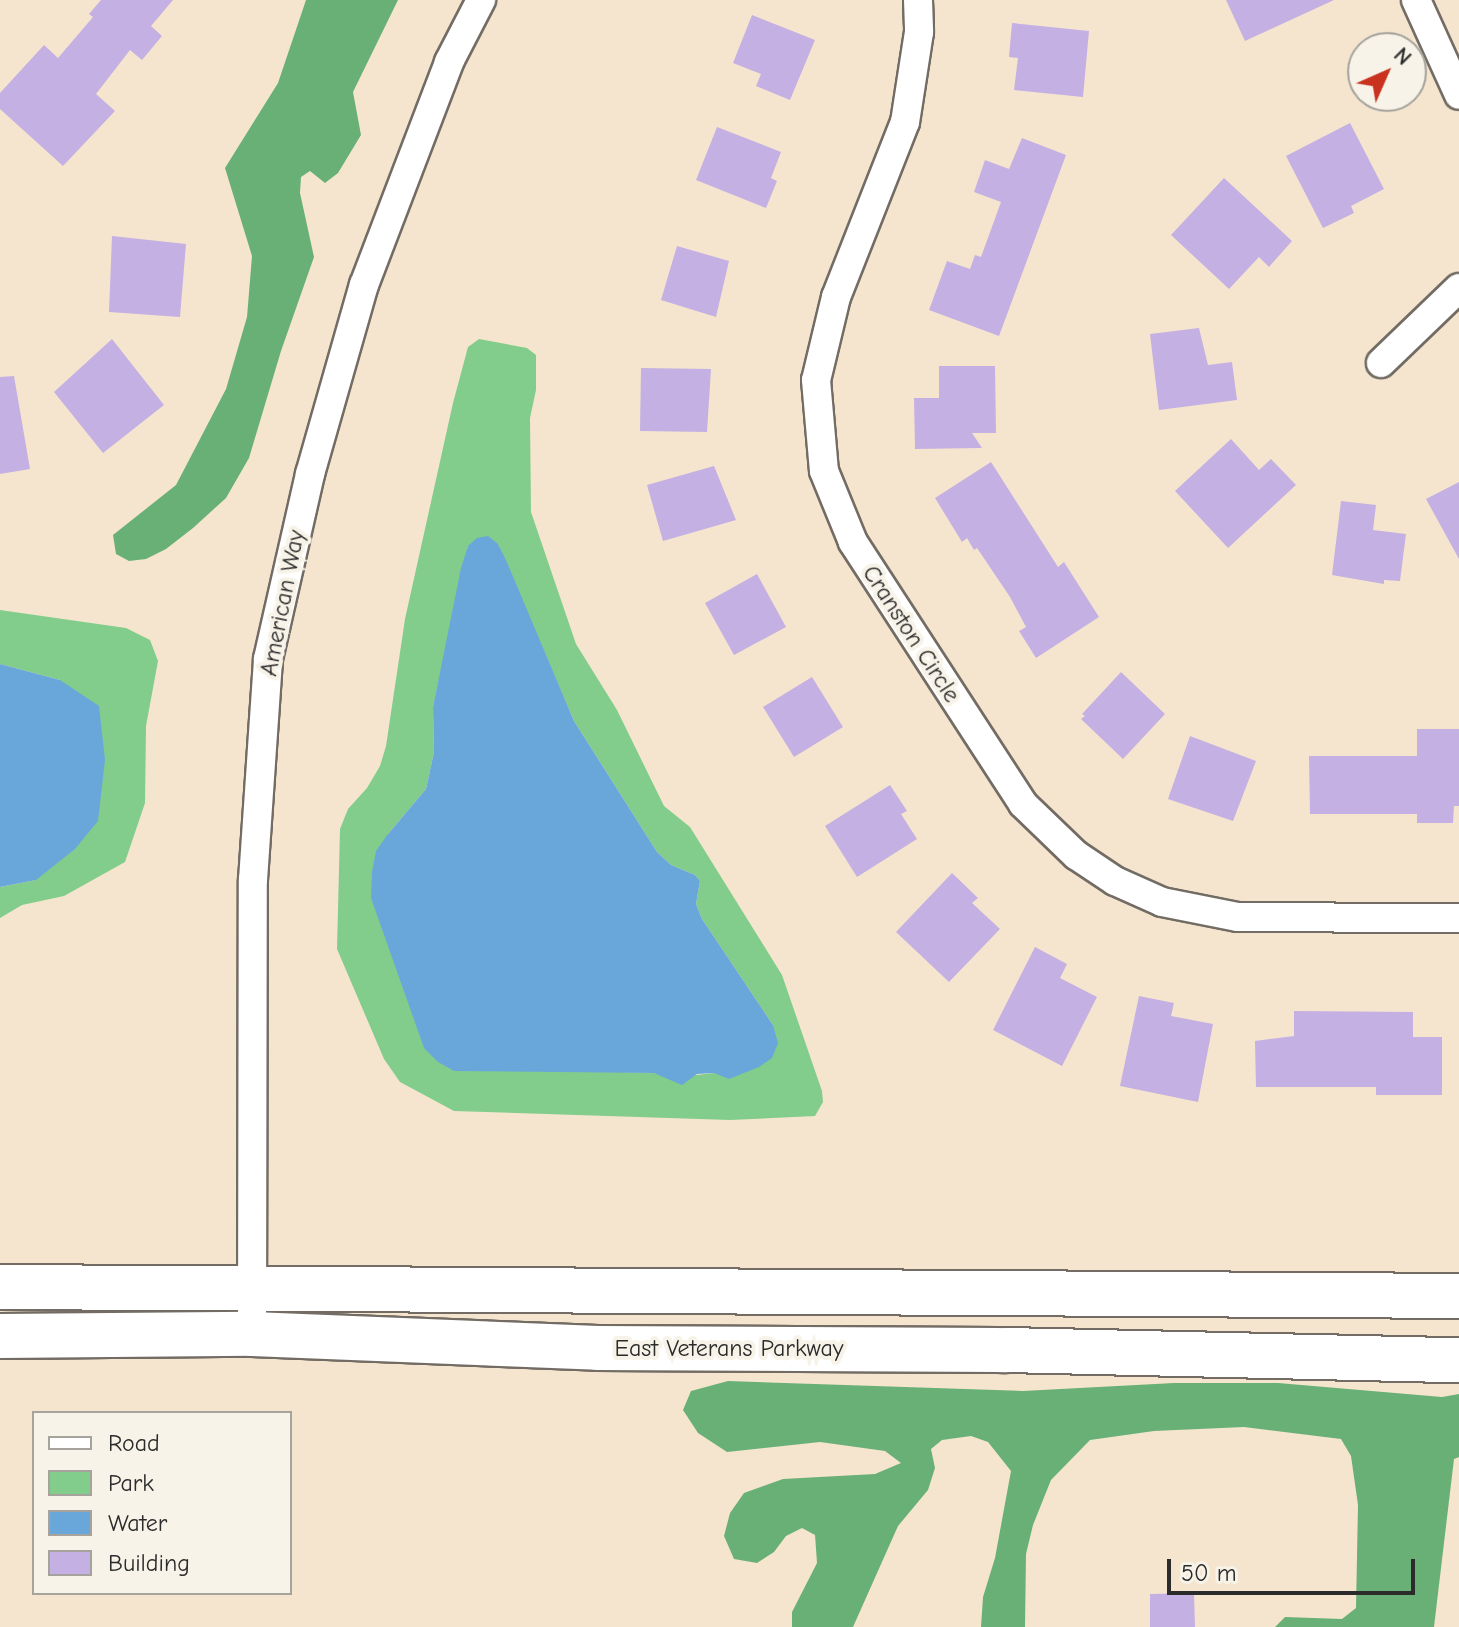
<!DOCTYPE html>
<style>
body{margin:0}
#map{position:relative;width:1459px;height:1627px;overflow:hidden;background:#f5e5cf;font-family:"Comic Neue",sans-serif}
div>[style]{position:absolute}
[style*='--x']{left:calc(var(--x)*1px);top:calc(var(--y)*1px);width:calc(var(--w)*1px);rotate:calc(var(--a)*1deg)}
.green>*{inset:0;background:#82cd8b}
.forest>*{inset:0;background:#69b077}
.water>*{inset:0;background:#69a7db}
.building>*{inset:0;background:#c4b0e2}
.roads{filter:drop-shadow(2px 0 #726c64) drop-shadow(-2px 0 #726c64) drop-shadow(0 2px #726c64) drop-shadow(0 -2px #726c64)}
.minor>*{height:28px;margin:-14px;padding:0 14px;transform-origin:14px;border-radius:14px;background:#fff}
.primary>*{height:44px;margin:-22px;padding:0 22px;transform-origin:22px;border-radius:22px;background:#fff}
span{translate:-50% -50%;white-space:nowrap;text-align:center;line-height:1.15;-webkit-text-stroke:8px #f7f3e8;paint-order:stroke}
.street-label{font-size:24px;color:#2b2b2b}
.legend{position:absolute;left:32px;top:1411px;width:260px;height:184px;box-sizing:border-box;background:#f7f3e8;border:2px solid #a5a39c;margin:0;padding:10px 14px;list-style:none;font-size:24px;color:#2b2b2b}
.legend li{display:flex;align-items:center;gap:16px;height:40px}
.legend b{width:40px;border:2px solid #a5a39c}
.north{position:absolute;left:1347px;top:32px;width:80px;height:80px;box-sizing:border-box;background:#f7f3e8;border:2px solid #a5a39c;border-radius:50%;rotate:45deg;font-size:22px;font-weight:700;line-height:32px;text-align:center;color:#2b2b2b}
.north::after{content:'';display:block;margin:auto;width:28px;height:36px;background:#c8321e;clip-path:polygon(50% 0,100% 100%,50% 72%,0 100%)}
.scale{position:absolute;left:1167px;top:1559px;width:248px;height:36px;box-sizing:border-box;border:4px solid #2b2b2b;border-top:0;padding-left:10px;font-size:24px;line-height:28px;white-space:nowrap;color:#2b2b2b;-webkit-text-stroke:6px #f7f3e8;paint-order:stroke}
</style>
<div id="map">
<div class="green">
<div style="clip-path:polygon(evenodd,479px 339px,527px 348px,536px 355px,536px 390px,530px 418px,531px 512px,576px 644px,617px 710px,664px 806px,690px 827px,782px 975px,822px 1091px,823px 1102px,815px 1116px,730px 1120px,454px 1111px,400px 1082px,384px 1059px,337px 949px,340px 829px,348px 809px,367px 788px,380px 766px,386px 746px,405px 619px,453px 403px,468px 347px,479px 339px,498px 544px,574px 721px,657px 852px,671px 865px,695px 875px,700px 881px,696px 904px,702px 919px,773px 1025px,714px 1073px,671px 1078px,654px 1073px,588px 1071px,388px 834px,426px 789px,434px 752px,433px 707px,468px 546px,498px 544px)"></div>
<div style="clip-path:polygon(0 610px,126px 628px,150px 640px,158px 661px,146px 726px,145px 803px,125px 862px,64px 896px,22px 905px,0 918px,0 887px,36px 880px,60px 680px,0 664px)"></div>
</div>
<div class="forest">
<div style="clip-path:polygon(306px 0,398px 0,353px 92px,361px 135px,338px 173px,325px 183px,310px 171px,301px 177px,300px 193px,314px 257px,281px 351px,249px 458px,226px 498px,193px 528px,166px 549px,146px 559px,129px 561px,116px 554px,113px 535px,176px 485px,226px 389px,247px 317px,252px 256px,225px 168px,278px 83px)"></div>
<div style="clip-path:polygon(728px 1381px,1023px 1391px,1174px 1383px,1278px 1383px,1442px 1397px,1459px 1394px,1459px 1457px,1454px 1459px,1434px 1627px,1275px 1627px,1285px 1617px,1342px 1619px,1356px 1608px,1358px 1505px,1351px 1456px,1341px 1439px,1244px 1427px,1154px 1431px,1090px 1440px,1051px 1480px,1033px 1525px,1026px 1554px,1025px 1627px,981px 1627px,983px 1597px,995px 1558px,1011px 1471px,988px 1442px,971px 1436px,942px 1440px,931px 1449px,935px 1468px,928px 1490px,898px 1526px,853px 1627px,792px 1627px,792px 1612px,817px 1563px,815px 1535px,802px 1528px,786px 1536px,774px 1552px,757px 1563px,734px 1559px,724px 1536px,730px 1513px,744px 1493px,783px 1479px,875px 1474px,901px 1463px,885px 1451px,820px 1442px,727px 1452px,698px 1433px,683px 1410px,691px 1391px)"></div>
</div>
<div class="water">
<div style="clip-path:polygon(488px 536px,498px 544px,506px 560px,574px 721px,657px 852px,671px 865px,695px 875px,700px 881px,696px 904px,702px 919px,773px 1025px,778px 1043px,772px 1058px,759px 1067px,729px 1079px,714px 1073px,697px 1074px,682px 1085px,654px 1073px,454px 1071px,438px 1062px,424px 1048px,371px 898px,372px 872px,376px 851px,388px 834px,426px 789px,434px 752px,433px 707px,461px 568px,468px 546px,477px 538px)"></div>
<div style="clip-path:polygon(0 664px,60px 680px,99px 706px,105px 760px,98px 821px,75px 849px,36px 880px,0 887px)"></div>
</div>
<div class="building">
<div style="clip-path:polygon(101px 0,173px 0,151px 26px,162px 36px,142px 60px,130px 50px,96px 94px,115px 111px,63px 166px,0 109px,0 93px,44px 45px,58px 58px,93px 17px,89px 14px)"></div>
<div style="clip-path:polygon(1226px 0,1334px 0,1245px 41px)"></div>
<div style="clip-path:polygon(752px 15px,815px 40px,790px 100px,756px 86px,761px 74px,733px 63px)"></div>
<div style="clip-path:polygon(1012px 23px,1089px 31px,1083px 97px,1014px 90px,1018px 58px,1009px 57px)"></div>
<div style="clip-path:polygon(1350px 123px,1384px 189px,1351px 206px,1354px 213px,1323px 228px,1286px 156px)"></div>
<div style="clip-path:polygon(717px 127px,781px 152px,771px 178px,777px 181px,766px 208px,696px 180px)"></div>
<div style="clip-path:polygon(1022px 138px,1066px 155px,999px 336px,929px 310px,947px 261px,970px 269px,975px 255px,981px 257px,1001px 202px,974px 192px,985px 160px,1009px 169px)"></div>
<div style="clip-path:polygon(1224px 178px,1292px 241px,1269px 267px,1259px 257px,1229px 289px,1171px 235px)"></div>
<div style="clip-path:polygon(112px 236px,186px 244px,180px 317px,109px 312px)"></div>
<div style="clip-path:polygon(677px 246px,729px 261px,716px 317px,661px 300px)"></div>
<div style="clip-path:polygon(1199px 328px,1208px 365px,1232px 362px,1237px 400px,1159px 410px,1150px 334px)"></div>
<div style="clip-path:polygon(112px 339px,164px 405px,103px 453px,54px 392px)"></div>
<div style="clip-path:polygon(939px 366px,995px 366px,996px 433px,972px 433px,982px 448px,915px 449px,914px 398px,939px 398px)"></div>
<div style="clip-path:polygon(641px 368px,711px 369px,707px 432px,640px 431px)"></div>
<div style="clip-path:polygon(14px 376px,30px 469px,0 474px,0 377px)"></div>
<div style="clip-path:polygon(1231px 439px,1259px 470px,1271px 459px,1296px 485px,1228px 548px,1175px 491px)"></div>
<div style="clip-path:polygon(991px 462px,1058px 567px,1064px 562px,1099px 617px,1036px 658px,1019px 631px,1026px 627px,1010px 597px,977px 548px,974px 550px,967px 538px,962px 542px,935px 498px)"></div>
<div style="clip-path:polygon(714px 466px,736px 520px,663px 541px,647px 485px)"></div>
<div style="clip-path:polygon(1459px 482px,1459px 559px,1426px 499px)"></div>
<div style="clip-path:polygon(1341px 501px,1376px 505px,1373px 530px,1406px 534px,1400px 581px,1384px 580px,1384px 584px,1332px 575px)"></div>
<div style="clip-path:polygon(757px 574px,786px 627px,734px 655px,705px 603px)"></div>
<div style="clip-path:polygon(1121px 672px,1165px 714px,1123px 759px,1081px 719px,1085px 716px,1082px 714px)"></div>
<div style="clip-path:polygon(812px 677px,843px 727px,794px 757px,763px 707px)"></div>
<div style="clip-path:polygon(1417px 729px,1459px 729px,1459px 806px,1454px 806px,1453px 823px,1417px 823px,1417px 814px,1310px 814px,1309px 756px,1417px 756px)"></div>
<div style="clip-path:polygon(1190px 736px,1256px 761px,1233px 821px,1168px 799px)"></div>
<div style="clip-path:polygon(890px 785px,907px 811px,901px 814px,917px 839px,857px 877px,825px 826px)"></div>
<div style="clip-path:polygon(952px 873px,978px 898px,972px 903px,1000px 929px,949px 982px,896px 932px)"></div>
<div style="clip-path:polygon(1035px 947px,1067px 964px,1060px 978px,1097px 997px,1062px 1066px,993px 1030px)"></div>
<div style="clip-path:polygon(1139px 996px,1174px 1003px,1171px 1016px,1213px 1024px,1198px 1102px,1120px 1086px)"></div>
<div style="clip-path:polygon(1294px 1011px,1413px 1012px,1413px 1037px,1442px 1037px,1442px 1095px,1376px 1095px,1376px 1087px,1256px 1087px,1255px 1041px,1294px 1036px)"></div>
<div style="clip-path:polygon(1194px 1593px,1195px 1627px,1150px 1627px,1150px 1594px)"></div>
</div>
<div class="roads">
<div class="minor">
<div style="--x:918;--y:0;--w:32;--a:88"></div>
<div style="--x:919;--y:32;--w:91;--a:98.8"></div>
<div style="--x:905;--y:122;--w:188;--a:111.5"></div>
<div style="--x:836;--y:297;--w:85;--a:103.5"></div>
<div style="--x:816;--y:380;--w:91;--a:85"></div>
<div style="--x:824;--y:471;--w:77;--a:67.8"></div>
<div style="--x:853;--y:542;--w:312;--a:57"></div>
<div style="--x:1023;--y:804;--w:74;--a:43.9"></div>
<div style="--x:1076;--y:855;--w:47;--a:33.7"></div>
<div style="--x:1115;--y:881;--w:51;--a:24.1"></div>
<div style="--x:1162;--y:902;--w:77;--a:11.2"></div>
<div style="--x:1238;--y:917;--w:221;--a:0.3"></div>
<div style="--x:1416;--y:0;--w:104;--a:65.6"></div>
<div style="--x:1381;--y:363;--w:108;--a:-43.9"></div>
<div style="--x:252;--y:1334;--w:454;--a:-89.9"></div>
<div style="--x:253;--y:880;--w:222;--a:-86.1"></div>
<div style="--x:268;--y:659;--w:190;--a:-77.2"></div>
<div style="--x:310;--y:474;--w:197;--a:-74.1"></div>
<div style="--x:364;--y:285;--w:239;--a:-69.1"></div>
<div style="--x:449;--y:62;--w:70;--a:-62.7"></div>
</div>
<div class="primary">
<div style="--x:0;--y:1287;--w:1459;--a:0.35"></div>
<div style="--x:0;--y:1336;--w:252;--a:-0.5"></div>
<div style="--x:252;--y:1334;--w:346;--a:2.3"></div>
<div style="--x:598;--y:1348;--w:408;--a:0.3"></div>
<div style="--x:1006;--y:1350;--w:453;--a:1.3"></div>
</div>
</div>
<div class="street-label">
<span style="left:283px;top:603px;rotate:-79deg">American Way</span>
<span style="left:911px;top:634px;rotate:57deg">Cranston Circle</span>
<span style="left:729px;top:1349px">East Veterans Parkway</span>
</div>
<ul class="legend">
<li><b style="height:10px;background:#fff"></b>Road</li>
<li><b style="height:22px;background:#82cd8b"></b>Park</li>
<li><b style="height:22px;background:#69a7db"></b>Water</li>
<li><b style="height:22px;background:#c4b0e2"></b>Building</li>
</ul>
<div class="north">N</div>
<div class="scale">50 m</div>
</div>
